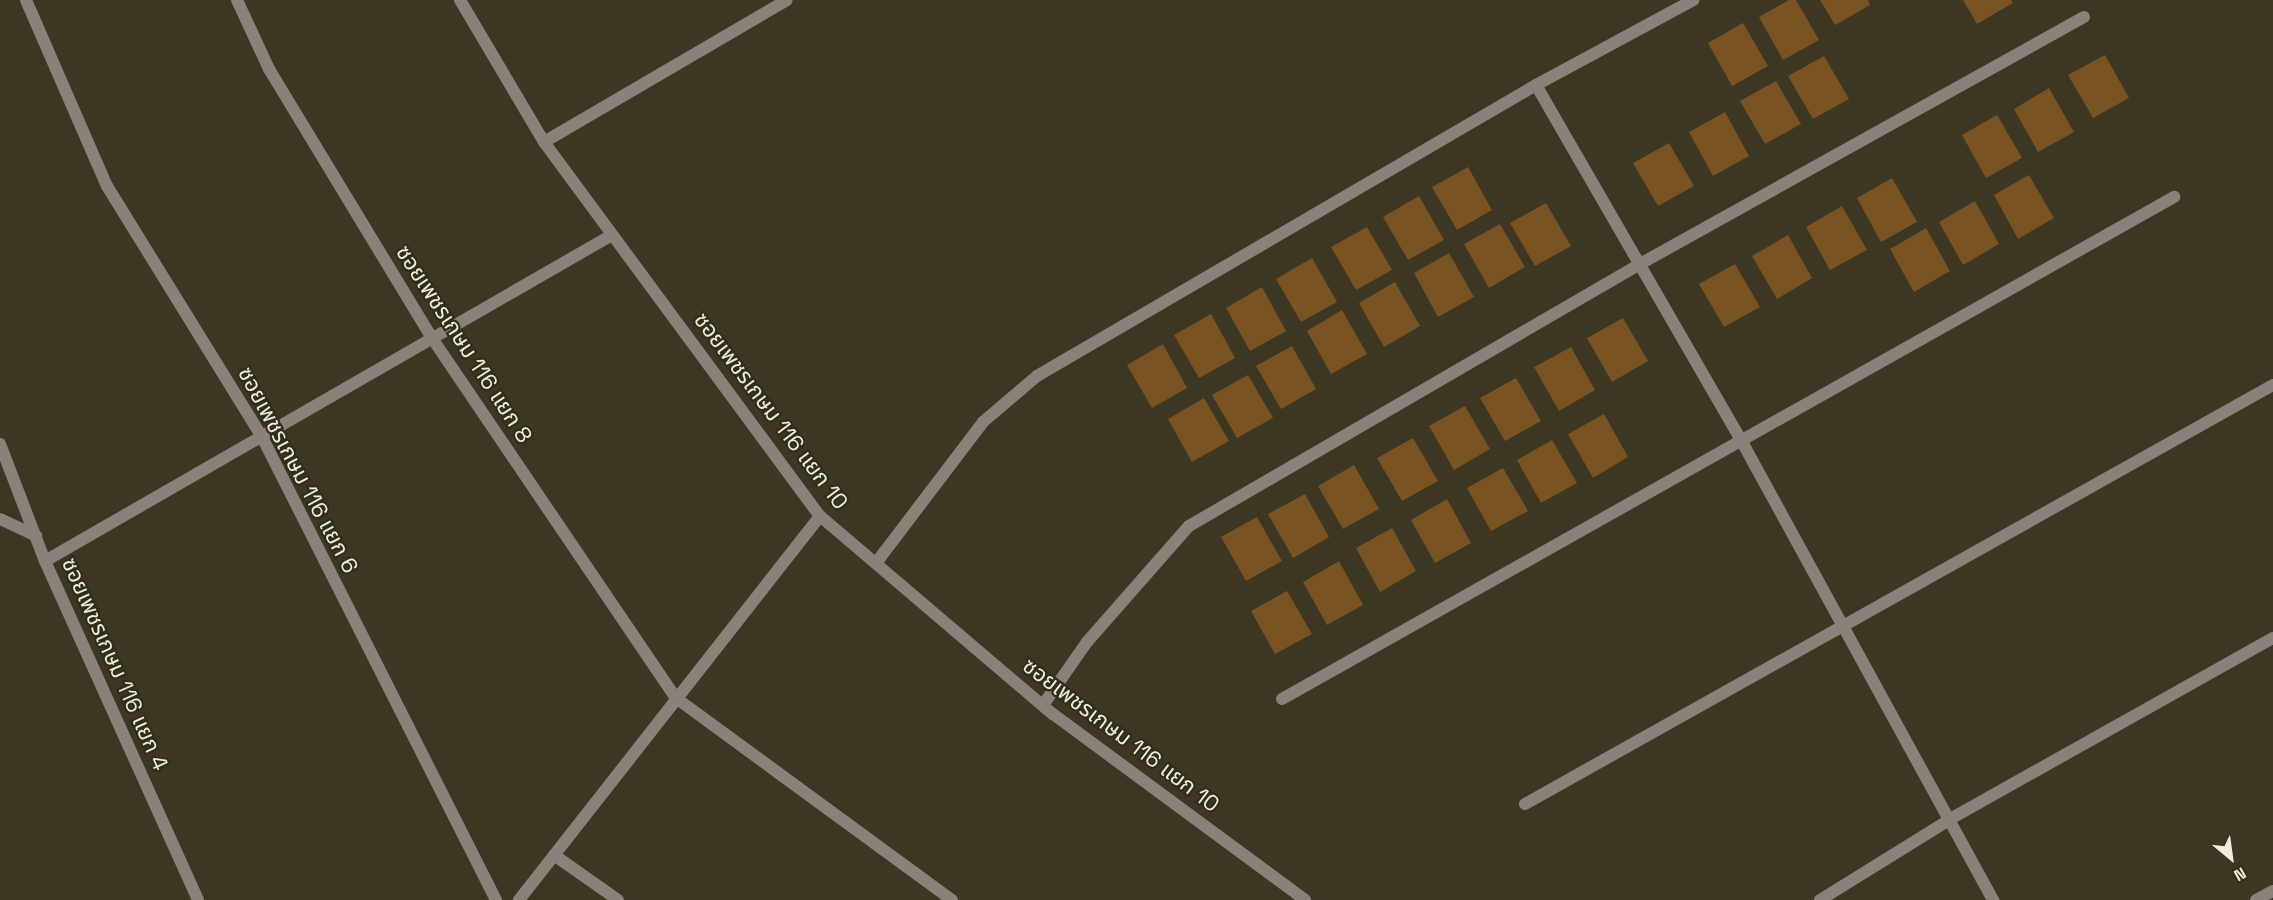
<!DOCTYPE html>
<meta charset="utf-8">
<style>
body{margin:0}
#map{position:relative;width:2273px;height:900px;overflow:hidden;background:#3b3723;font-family:"Space Grotesk","Noto Sans Thai",sans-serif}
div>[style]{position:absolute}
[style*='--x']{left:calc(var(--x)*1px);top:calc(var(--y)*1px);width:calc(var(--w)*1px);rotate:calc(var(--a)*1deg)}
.building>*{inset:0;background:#795322}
.minor>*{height:12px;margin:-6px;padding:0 6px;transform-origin:6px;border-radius:6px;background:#8a817a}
span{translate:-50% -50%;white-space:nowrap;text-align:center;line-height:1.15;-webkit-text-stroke:4.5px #302d19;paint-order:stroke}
.street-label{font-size:22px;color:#eeede0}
.north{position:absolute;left:2201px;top:828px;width:60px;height:60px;-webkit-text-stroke:4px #302d19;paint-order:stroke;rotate:151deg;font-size:16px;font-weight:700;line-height:24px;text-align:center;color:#eeede0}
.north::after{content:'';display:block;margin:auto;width:21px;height:27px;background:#eeede0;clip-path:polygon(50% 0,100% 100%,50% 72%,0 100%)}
</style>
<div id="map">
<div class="building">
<div style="clip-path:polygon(1789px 0,1796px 0,1819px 40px,1783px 60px,1759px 17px)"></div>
<div style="clip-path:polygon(1820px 0,1868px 0,1870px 5px,1835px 25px)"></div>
<div style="clip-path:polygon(1963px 0,2011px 0,2013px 3px,1977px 24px)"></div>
<div style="clip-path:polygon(1743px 23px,1768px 66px,1732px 86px,1708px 43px)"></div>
<div style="clip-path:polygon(2105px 55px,2129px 98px,2093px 118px,2068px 75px)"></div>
<div style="clip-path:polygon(1824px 56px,1849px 99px,1813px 119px,1788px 76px)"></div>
<div style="clip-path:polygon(1776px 81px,1801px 124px,1765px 144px,1740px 101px)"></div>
<div style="clip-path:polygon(2049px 88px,2074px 132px,2038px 152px,2014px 109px)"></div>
<div style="clip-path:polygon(1725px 112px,1749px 156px,1713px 176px,1689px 132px)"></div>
<div style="clip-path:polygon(1997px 115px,2022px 158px,1986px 178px,1962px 135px)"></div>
<div style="clip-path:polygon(1669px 143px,1694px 186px,1658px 206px,1633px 163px)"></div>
<div style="clip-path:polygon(1468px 167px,1492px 210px,1457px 230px,1432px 187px)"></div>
<div style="clip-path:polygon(2029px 175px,2054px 218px,2018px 239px,1994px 195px)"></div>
<div style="clip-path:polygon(1892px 178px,1917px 222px,1881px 242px,1857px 198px)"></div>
<div style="clip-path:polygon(1419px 196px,1444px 240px,1408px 260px,1383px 217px)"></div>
<div style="clip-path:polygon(1975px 201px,1999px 244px,1963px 265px,1939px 222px)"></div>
<div style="clip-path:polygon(1546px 203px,1571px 246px,1535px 266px,1510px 223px)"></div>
<div style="clip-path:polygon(1842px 206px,1867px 250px,1830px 270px,1806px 227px)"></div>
<div style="clip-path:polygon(1500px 224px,1525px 267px,1489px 288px,1464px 244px)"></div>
<div style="clip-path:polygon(1367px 227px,1392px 270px,1356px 290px,1331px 247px)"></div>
<div style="clip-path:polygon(1926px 228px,1950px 271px,1914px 292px,1890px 249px)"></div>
<div style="clip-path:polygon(1788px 235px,1812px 278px,1777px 299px,1752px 256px)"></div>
<div style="clip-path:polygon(1449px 253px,1474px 297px,1438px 317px,1414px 273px)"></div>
<div style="clip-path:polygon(1312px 258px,1337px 302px,1301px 322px,1276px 279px)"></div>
<div style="clip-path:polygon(1735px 264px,1760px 307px,1724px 327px,1699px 284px)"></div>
<div style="clip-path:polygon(1395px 282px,1420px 326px,1384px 347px,1359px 303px)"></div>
<div style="clip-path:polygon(1262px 287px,1286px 331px,1250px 351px,1226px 308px)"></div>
<div style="clip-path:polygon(1342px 310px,1367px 354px,1331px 374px,1307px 331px)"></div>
<div style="clip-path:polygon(1211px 314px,1235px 358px,1199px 378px,1174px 335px)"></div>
<div style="clip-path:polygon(1623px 318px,1648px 361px,1612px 382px,1587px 338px)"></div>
<div style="clip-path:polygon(1163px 344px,1187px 388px,1152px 408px,1127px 365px)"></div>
<div style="clip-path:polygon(1292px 346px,1316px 389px,1281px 409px,1256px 366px)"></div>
<div style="clip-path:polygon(1571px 347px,1595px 390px,1559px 411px,1534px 367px)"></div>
<div style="clip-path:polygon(1248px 375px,1273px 418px,1237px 438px,1212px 395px)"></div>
<div style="clip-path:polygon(1516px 378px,1541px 421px,1505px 441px,1480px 398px)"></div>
<div style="clip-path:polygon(1204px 398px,1229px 441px,1192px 462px,1168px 419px)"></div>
<div style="clip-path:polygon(1465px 406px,1490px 449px,1454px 470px,1429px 426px)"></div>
<div style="clip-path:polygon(1604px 414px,1628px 457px,1593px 478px,1568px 434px)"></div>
<div style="clip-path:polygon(1413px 438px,1438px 481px,1402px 501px,1377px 458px)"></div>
<div style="clip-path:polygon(1552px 440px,1577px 483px,1541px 503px,1517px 460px)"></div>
<div style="clip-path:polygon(1354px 465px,1379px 509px,1343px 529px,1318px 486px)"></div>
<div style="clip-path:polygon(1503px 468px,1528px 511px,1491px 531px,1467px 488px)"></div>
<div style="clip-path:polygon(1305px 494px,1329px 537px,1293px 558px,1268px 514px)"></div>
<div style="clip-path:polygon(1447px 499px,1471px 543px,1435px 563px,1411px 520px)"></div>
<div style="clip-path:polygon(1257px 517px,1282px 561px,1246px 581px,1221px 537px)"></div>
<div style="clip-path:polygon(1392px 528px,1416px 571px,1380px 592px,1356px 548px)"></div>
<div style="clip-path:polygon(1339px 561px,1363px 605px,1327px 625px,1303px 582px)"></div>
<div style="clip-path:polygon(1287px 591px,1312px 634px,1275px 654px,1251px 611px)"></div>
</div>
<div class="minor">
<div style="--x:26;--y:0;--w:203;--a:66.5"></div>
<div style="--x:107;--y:186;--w:293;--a:58.3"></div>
<div style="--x:261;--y:435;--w:521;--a:63.19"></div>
<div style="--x:237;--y:0;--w:76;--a:65.1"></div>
<div style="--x:269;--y:69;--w:315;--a:58.8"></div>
<div style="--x:432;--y:338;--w:435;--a:55.9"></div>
<div style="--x:676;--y:698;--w:342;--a:36.2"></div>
<div style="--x:460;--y:0;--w:165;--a:59.4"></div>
<div style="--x:544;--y:142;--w:465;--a:53.6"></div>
<div style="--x:820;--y:516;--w:306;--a:40.4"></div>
<div style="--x:1053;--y:714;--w:313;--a:36.4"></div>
<div style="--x:1536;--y:85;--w:410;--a:60"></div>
<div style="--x:1741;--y:440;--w:525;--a:61.28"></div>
<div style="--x:544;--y:142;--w:281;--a:-30.3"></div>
<div style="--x:0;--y:444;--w:125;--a:69"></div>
<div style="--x:45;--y:561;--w:372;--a:65.7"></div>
<div style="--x:0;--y:519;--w:40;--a:25"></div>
<div style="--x:45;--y:561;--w:654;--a:-29.9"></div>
<div style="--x:876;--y:563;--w:177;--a:-52.8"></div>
<div style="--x:983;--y:422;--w:71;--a:-40.4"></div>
<div style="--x:1037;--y:376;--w:578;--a:-30.25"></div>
<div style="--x:1536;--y:85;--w:179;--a:-28.4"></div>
<div style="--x:1282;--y:699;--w:1024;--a:-29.37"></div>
<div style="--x:1043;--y:705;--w:77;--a:-55.1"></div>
<div style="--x:1087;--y:642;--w:154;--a:-48.7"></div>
<div style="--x:1189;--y:526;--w:522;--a:-30.15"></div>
<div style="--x:1640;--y:264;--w:508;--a:-29.09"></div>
<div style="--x:1525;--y:804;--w:857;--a:-29.26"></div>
<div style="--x:554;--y:855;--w:78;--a:35.1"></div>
<div style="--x:519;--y:900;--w:488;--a:-51.9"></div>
<div style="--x:1820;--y:900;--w:155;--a:-31.8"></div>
<div style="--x:1952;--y:818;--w:368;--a:-29.3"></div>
<div style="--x:2256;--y:900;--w:19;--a:-28"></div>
</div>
<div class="street-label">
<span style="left:464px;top:344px;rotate:57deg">ซอยเพชรเกษม 116 แยก 8</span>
<span style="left:771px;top:411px;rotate:53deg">ซอยเพชรเกษม 116 แยก 10</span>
<span style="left:298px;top:470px;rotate:62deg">ซอยเพชรเกษม 116 แยก 6</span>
<span style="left:115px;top:664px;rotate:66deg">ซอยเพชรเกษม 116 แยก 4</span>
<span style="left:1121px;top:735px;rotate:37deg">ซอยเพชรเกษม 116 แยก 10</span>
</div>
<div class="north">N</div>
</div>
